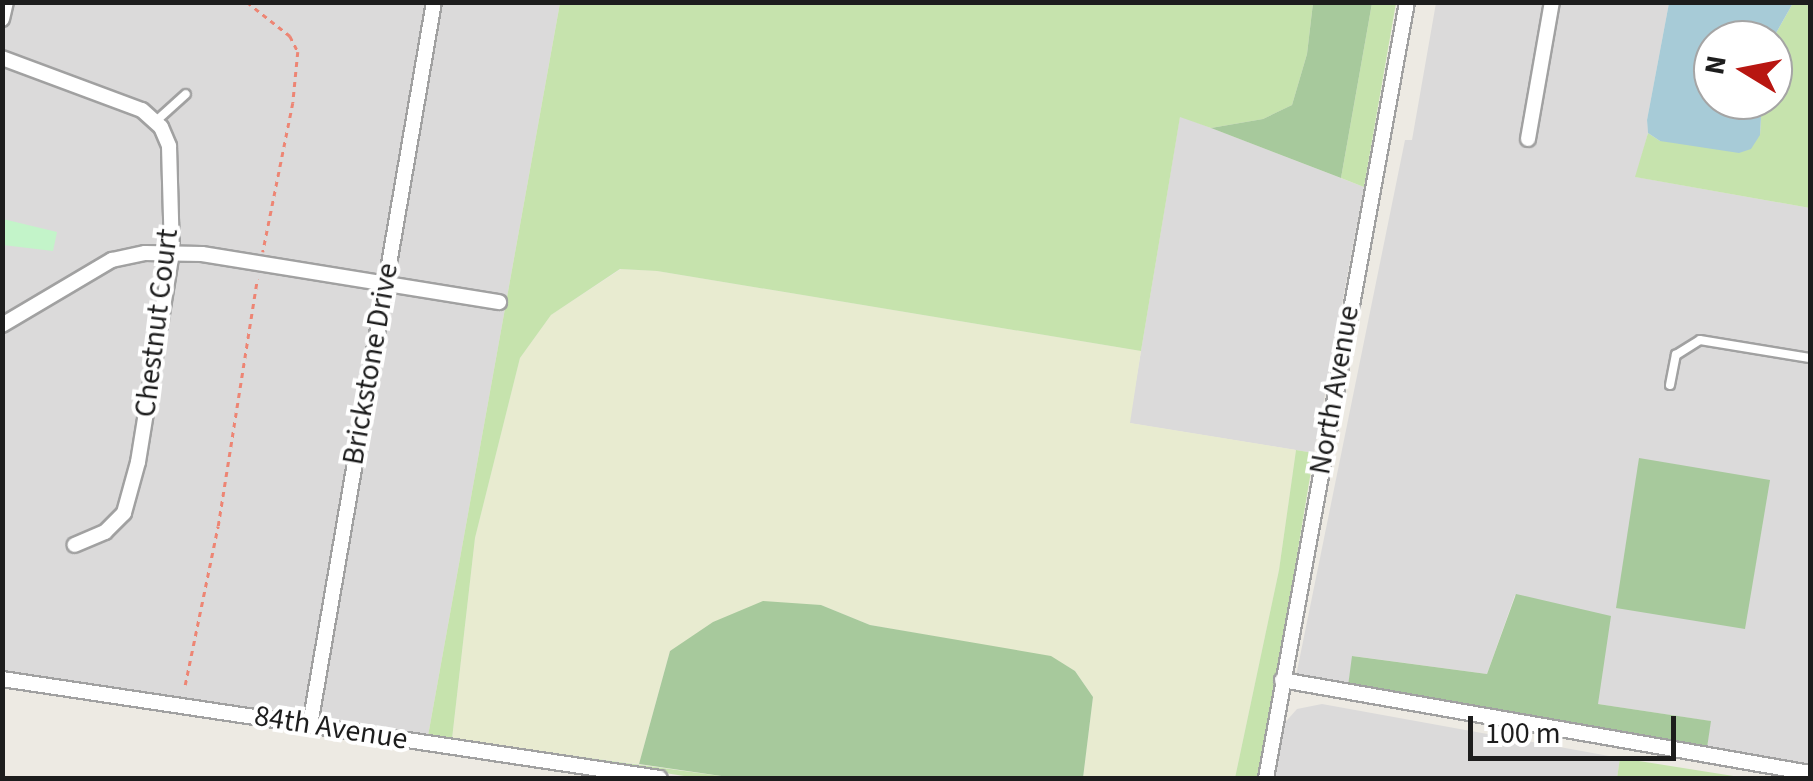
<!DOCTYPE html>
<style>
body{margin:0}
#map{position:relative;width:1813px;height:781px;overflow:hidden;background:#edeae3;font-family:"Source Sans 3",sans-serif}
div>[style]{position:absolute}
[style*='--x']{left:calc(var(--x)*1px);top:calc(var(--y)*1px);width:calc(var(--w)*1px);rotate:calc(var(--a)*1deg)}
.residential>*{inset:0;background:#dbdada}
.farmland>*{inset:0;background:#e8ebd0}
.grass>*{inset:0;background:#c6e3ad}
.forest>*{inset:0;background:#a7c99c}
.park>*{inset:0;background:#c3f4c9}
.water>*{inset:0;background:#a7cbd7}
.path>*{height:2.5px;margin-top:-1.25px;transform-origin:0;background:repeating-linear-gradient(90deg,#ed8574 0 5px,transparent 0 10px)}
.roads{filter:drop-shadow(2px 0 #a1a1a1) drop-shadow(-2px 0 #a1a1a1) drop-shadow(0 2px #a1a1a1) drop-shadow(0 -2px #a1a1a1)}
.lane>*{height:8px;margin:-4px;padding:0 4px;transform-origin:4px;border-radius:4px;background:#fff}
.street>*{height:14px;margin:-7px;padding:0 7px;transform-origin:7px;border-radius:7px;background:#fff}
span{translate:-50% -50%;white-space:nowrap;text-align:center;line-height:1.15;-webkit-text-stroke:8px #fff;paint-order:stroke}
.street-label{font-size:30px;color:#1d1d1d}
.frame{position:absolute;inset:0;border:5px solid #1d1d1d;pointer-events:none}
.north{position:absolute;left:1693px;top:20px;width:100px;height:100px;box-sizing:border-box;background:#fff;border:2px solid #a5a5a5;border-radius:50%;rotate:280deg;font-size:28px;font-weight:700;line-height:40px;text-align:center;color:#1d1d1d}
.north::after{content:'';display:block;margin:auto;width:35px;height:45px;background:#b81611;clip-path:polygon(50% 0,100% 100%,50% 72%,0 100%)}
.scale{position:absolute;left:1468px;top:716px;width:208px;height:45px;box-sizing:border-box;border:5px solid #1d1d1d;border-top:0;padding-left:12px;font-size:30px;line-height:35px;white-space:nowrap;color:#1d1d1d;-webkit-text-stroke:8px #fff;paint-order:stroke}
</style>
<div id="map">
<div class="residential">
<div style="clip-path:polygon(2px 3px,560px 3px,428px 736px,3px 671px)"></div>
<div style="clip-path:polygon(1436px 3px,1669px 3px,1647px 120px,1648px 133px,1636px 177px,1810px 208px,1810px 765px,1707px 748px,1710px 721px,1598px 704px,1515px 595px,1487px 674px,1353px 656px,1348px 686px,1296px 676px,1405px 140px,1412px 140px)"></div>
<div style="clip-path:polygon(1180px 116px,1364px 187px,1314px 453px,1129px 423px)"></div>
<div style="clip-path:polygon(1322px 704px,1620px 758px,1617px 778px,1275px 778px,1281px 727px,1297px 709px)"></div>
</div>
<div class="farmland">
<div style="clip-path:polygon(621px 269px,657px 271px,1141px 351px,1130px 423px,1296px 450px,1279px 570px,1235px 778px,1083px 778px,1093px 697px,1075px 671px,1051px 657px,870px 625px,821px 605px,670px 651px,639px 764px,452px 740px,475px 538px,520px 358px,551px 315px)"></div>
</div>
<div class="grass">
<div style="clip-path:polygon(560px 3px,1313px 3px,1307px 54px,1292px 105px,1263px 119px,1211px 128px,1180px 117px,1141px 351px,657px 271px,620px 269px,551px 315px,520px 358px,475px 538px,452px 739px,735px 778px,697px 778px,428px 736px)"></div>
<div style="clip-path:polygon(1372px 3px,1396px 3px,1364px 187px,1341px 178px)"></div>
<div style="clip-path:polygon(1793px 3px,1810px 3px,1810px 208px,1635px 177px,1648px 133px,1660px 141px,1760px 135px,1762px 100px,1773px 100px,1772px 40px)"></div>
<div style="clip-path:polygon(1296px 450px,1314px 453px,1260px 778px,1235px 778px,1279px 570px)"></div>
<div style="clip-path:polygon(1620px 758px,1746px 778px,1617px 778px)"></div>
</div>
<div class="forest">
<div style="clip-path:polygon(1313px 3px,1372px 3px,1341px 178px,1211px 128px,1263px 119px,1292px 105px,1307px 54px)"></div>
<div style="clip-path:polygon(1639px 458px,1770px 480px,1745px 629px,1616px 608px)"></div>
<div style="clip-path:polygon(1516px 594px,1611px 616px,1598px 704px,1711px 721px,1707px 748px,1348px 686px,1352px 656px,1487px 674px)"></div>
<div style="clip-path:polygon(763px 601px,821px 605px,870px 625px,1051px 656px,1075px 671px,1093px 697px,1083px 778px,735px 778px,639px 764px,670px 651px,713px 622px)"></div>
</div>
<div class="park">
<div style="clip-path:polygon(3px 219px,57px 232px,53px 251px,3px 245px)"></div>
</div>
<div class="water">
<div style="clip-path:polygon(1669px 3px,1793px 3px,1772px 40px,1713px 40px,1713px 100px,1762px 100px,1760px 135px,1751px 149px,1739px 153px,1660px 141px,1648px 133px,1647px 120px)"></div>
</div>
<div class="path">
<div style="--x:247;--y:2;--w:55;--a:38.3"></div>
<div style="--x:290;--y:36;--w:18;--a:63"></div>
<div style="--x:298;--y:52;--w:51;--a:95.6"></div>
<div style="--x:293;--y:103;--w:152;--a:101.4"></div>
<div style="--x:185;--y:685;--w:162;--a:-78.3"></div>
<div style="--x:218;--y:526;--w:250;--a:-81"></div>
</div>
<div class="roads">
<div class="lane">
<div style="--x:156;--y:121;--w:40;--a:-42"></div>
<div style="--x:1670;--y:385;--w:31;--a:-79"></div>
<div style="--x:1676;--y:355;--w:28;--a:-32"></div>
<div style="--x:1700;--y:340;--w:111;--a:9.3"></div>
</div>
<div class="street">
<div style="--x:2;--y:19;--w:17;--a:-77"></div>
<div style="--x:2;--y:58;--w:149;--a:20.4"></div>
<div style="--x:142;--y:110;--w:25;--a:42"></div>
<div style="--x:161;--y:127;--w:21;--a:67"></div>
<div style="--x:169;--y:146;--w:106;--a:88.4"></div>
<div style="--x:172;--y:252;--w:213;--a:99.2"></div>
<div style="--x:138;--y:462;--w:53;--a:105.4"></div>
<div style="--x:124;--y:513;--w:27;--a:135"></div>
<div style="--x:105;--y:532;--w:33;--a:157"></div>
<div style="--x:1528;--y:139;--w:139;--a:-80.1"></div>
<div style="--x:2;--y:325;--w:128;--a:-30.6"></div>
<div style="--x:112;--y:260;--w:34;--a:-12"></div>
<div style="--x:145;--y:253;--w:57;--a:1"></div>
<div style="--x:202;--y:254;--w:301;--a:9.2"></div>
<div style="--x:2;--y:679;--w:665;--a:8.56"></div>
<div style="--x:1282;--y:680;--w:536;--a:9.99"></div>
<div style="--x:310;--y:725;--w:734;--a:-80.27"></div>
<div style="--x:1266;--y:778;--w:789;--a:-79.7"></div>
</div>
</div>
<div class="street-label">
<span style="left:157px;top:323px;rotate:-83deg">Chestnut Court</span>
<span style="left:371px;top:364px;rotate:-80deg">Brickstone Drive</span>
<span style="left:1335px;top:390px;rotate:-80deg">North Avenue</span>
<span style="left:331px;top:728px;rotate:9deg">84th Avenue</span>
</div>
<div class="frame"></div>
<div class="north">N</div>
<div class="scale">100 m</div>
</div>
